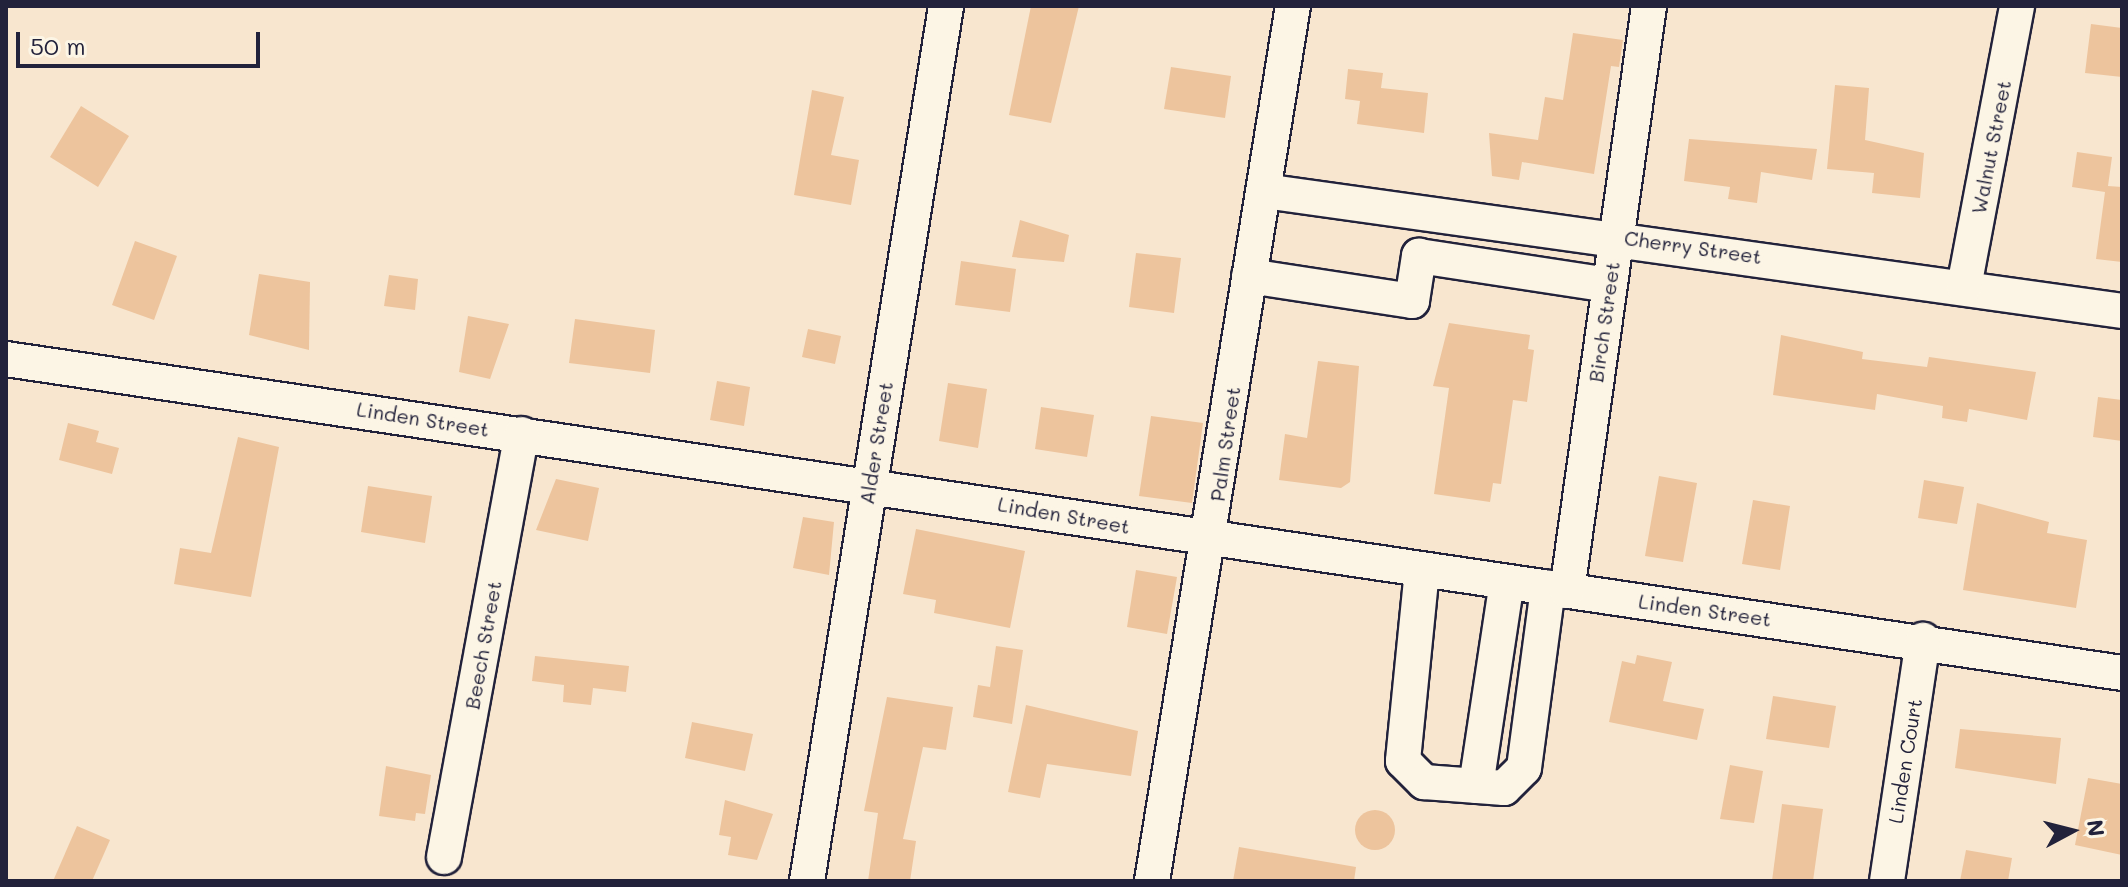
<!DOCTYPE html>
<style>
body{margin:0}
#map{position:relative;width:2128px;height:887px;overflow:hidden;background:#f8e6cf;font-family:Mali,sans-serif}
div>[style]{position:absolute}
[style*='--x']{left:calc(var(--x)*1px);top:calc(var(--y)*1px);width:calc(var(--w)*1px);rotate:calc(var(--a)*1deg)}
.building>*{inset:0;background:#edc49d}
.round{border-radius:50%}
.roads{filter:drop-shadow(2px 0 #22223b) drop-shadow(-2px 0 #22223b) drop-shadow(0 2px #22223b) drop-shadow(0 -2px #22223b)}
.minor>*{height:34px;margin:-17px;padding:0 17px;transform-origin:17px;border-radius:17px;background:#fcf5e5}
span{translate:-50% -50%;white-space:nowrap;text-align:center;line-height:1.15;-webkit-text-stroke:7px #fcf5e5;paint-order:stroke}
.street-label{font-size:20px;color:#22223b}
.frame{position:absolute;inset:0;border:8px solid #22223b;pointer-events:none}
.north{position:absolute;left:2032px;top:791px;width:80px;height:80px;-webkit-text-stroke:6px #fcf5e5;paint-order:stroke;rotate:83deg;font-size:22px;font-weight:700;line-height:32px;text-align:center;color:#22223b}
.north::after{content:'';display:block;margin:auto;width:28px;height:36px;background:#22223b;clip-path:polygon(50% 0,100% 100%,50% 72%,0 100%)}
.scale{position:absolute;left:16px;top:32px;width:244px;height:36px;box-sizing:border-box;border:4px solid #22223b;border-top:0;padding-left:10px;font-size:24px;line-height:28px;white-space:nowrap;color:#22223b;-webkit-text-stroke:6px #fcf5e5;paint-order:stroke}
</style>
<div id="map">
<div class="building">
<div style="clip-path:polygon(1031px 6px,1079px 6px,1051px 123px,1009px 115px)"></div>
<div style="clip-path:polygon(2091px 24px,2122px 28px,2122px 77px,2085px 73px)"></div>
<div style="clip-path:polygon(1573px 33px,1623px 40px,1619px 67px,1611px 66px,1594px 174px,1522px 162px,1519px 180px,1492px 176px,1489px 133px,1538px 140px,1545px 97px,1563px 100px)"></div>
<div style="clip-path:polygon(1171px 67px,1231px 76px,1225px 118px,1164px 109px)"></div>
<div style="clip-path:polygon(1348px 69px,1383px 73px,1381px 88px,1428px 93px,1424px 133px,1357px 124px,1360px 101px,1345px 99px)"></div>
<div style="clip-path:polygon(1835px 85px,1869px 88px,1865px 140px,1924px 153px,1920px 198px,1872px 193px,1874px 173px,1827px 169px)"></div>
<div style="clip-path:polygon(812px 90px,844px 97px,831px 155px,859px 160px,851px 205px,794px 195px)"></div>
<div style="clip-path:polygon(81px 106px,129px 136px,98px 187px,50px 157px)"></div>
<div style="clip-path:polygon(1689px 139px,1817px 149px,1812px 180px,1761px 172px,1757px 203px,1728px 199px,1730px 187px,1684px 181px)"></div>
<div style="clip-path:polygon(2077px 152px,2112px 157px,2108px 186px,2122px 187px,2122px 262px,2096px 259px,2105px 192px,2072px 187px)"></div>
<div style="clip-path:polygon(1020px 220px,1069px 235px,1064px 262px,1012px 257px)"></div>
<div style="clip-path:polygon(135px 241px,177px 256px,154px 320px,112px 305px)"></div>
<div style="clip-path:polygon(1136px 253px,1181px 258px,1174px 313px,1129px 307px)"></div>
<div style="clip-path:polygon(961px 261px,1016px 269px,1010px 312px,955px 305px)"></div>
<div style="clip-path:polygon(259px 274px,310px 282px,309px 350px,249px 335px)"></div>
<div style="clip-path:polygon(389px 275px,418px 279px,415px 310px,384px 306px)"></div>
<div style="clip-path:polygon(468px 316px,509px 324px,490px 379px,459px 372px)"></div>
<div style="clip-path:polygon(575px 319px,655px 330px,650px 373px,569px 363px)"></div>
<div style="clip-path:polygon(1449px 323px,1530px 335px,1528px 349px,1534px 350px,1527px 402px,1513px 400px,1501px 484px,1493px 483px,1490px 502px,1434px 494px,1449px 388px,1433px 386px)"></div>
<div style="clip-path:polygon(808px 329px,841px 336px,835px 364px,802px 357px)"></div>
<div style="clip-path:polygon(1781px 335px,1863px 352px,1862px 359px,1927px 367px,1929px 357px,2036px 372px,2027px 420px,1969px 409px,1967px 422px,1942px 418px,1943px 406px,1877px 394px,1875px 410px,1773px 395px)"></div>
<div style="clip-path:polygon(1318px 361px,1359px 366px,1350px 482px,1341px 488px,1279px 480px,1285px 434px,1307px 438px)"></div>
<div style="clip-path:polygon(717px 381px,750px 387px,744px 426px,710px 420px)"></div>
<div style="clip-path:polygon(948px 383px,987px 389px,978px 448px,939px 441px)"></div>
<div style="clip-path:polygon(2098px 397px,2122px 400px,2122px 441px,2093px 437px)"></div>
<div style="clip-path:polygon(1041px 407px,1094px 415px,1087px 457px,1035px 449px)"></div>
<div style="clip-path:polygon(1151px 416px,1203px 423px,1192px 503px,1139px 496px)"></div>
<div style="clip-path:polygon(68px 423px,99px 431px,96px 442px,119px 448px,112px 474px,59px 460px)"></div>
<div style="clip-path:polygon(238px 437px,279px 447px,251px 597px,174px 584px,180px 548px,211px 553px)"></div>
<div style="clip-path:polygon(1659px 476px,1697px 483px,1683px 562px,1645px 556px)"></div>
<div style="clip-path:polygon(556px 479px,599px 488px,588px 541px,536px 530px)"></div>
<div style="clip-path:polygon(1924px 480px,1964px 487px,1957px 524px,1918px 518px)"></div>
<div style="clip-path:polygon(368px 486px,432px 496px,425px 543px,361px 532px)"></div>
<div style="clip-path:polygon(1753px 500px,1790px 506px,1780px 570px,1742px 564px)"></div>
<div style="clip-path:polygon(1977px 503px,2049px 522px,2047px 533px,2087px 540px,2076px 608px,1963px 590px)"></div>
<div style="clip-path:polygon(803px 517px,834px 522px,829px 575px,793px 568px)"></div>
<div style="clip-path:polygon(916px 529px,1025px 551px,1010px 628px,934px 613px,936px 600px,903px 594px)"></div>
<div style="clip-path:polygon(1136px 570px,1177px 577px,1167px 634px,1127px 627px)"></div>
<div style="clip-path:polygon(996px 646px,1023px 650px,1012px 724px,973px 717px,978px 685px,990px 687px)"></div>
<div style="clip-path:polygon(1637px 655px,1672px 662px,1663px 701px,1704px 709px,1697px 740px,1609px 722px,1622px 661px,1635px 664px)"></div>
<div style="clip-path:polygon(535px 656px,629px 666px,626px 692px,593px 688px,591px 705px,563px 702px,564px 685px,532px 681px)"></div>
<div style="clip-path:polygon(1773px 696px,1836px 706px,1829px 748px,1766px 739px)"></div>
<div style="clip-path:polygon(887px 697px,953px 707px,946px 750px,923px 747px,903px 839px,916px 841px,910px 881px,868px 881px,878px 813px,864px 811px)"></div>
<div style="clip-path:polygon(1026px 705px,1138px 731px,1131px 776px,1047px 764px,1040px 798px,1008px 792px)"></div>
<div style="clip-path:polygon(692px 722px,753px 734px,745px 771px,685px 758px)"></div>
<div style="clip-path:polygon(1960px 729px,2061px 738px,2056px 784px,1955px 768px)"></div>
<div style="clip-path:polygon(1730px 765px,1763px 771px,1754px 823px,1720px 819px)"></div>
<div style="clip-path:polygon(386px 766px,431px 775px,425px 814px,416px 813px,415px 821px,379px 816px)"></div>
<div style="clip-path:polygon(2088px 778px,2122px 784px,2122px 855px,2075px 845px)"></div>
<div style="clip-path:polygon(725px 800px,773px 814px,757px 860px,728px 855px,731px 837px,719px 835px)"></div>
<div style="clip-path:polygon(1782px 804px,1823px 809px,1813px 881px,1772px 881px)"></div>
<div class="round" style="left:1355px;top:810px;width:40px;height:40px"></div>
<div style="clip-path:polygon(77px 826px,110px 840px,92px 881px,53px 881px)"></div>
<div style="clip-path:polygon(1239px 847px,1356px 867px,1354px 881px,1233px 881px)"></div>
<div style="clip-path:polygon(1966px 850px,2012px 858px,2008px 881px,1960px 881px)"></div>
</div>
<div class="roads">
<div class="minor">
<div style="--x:1264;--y:191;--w:866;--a:7.96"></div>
<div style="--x:1249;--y:276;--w:165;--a:8.7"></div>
<div style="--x:1412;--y:301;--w:46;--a:-81.2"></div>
<div style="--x:1419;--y:256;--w:192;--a:8.7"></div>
<div style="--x:1964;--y:287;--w:286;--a:-79.3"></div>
<div style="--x:6;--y:359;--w:2139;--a:8.44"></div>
<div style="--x:1422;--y:570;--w:192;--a:95.7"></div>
<div style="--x:1403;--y:761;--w:30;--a:45"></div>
<div style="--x:1424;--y:782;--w:80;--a:4.3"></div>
<div style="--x:1504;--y:788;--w:28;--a:-45"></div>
<div style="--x:1524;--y:768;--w:182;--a:-82.4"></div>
<div style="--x:1567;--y:591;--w:591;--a:-82.02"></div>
<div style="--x:1476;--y:786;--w:206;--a:-81.4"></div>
<div style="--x:444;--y:857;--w:430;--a:-79.6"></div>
<div style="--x:807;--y:881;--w:886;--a:-80.97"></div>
<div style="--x:1152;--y:881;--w:886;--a:-80.85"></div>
<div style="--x:1887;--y:881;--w:244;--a:-81.5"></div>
</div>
</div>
<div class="street-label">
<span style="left:1991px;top:147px;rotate:-79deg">Walnut Street</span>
<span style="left:1693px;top:247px;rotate:8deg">Cherry Street</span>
<span style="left:1604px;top:322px;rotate:-82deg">Birch Street</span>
<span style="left:423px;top:419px;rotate:9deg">Linden Street</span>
<span style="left:876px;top:443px;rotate:-81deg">Alder Street</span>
<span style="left:1225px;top:444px;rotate:-82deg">Palm Street</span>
<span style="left:1064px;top:515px;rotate:10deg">Linden Street</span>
<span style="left:1705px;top:610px;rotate:8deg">Linden Street</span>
<span style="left:483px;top:645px;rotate:-80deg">Beech Street</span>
<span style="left:1905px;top:761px;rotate:-81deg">Linden Court</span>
</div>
<div class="frame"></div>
<div class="north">N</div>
<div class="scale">50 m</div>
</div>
